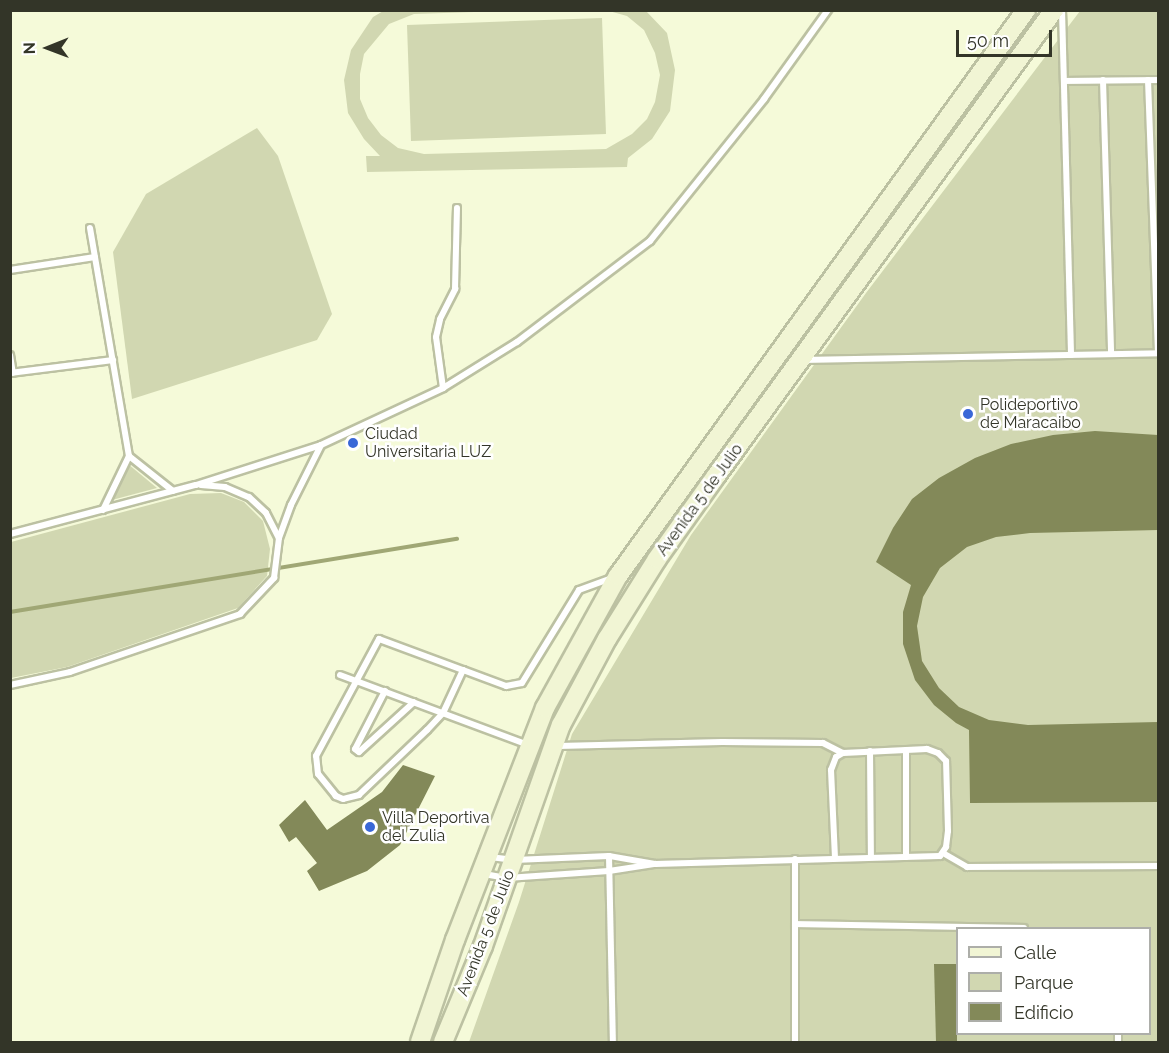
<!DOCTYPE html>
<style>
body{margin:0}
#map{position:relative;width:1169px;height:1053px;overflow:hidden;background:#f5fad9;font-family:Raleway,sans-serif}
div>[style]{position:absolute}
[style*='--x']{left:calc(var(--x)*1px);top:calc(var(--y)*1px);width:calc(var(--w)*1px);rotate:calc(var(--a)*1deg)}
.green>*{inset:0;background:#d1d7b1}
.stream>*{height:4px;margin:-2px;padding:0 2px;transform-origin:2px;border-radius:2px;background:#a0a775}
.building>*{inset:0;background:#838959}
.roads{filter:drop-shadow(2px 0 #bcc1a2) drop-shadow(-2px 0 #bcc1a2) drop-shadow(0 2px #bcc1a2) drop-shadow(0 -2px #bcc1a2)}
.service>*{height:6px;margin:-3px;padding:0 3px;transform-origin:3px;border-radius:3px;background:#fff}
.secondary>*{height:18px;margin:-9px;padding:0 9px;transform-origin:9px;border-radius:9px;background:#f1f5d4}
.dots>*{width:16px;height:16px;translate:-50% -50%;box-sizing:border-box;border:3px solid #fff;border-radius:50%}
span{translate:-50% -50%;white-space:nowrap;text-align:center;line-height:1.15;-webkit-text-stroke:5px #fff;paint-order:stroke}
.poi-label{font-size:16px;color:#333528}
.left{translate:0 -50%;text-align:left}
.street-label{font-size:16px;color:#333528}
.frame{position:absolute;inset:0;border:12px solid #333528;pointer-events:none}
.legend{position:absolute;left:956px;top:927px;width:195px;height:108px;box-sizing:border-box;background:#fff;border:2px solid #adaea9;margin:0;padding:8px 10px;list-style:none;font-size:18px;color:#333528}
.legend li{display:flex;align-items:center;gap:12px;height:30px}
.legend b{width:30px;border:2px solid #adaea9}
.north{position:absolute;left:18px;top:18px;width:60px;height:60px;-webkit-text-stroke:4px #fff;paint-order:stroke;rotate:269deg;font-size:16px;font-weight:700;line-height:24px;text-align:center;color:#333528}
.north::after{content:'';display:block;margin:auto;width:21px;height:27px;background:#333528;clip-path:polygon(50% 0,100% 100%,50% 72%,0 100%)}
.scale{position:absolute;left:956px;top:30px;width:96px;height:27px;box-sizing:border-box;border:3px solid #333528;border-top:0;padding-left:8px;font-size:18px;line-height:21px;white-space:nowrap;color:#333528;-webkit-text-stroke:4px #fff;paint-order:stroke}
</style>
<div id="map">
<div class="green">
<div style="clip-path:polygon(385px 10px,504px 11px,414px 14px,389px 24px,364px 54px,360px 74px,360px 99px,368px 118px,381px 135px,398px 148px,424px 154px,606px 149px,632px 134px,647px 119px,655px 102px,660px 75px,655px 53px,644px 30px,627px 16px,609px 11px,646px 11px,667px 33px,675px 70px,670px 111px,652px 139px,628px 158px,627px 167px,367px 172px,366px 156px,380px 156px,364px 139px,348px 113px,344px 80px,351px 50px,373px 17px)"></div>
<div style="clip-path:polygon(evenodd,1080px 11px,1158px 11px,1158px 1042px,469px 1042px,519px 902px,572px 734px,691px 535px,866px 293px,1080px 11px,958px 928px,1150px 928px,1150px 1034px,958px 1034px,958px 928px)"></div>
<div style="clip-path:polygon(602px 18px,606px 134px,411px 141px,407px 25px)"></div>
<div style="clip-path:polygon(257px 128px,278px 156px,332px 314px,317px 340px,132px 399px,113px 252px,146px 194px)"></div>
<div style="clip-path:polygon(128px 464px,157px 488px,112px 500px)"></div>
<div style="clip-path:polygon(221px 493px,244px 502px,263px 521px,270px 549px,267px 576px,238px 608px,67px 667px,11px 678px,11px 542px,190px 494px)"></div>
</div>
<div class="stream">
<div style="--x:10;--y:612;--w:453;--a:-9.3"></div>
</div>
<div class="building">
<div style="clip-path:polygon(1095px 431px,1158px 435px,1158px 530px,1030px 533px,996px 537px,967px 547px,940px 568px,923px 597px,917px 626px,922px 661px,939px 688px,959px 707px,989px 720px,1028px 725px,1158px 722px,1158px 802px,970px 803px,969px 730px,956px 723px,934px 705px,915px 680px,903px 644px,903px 612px,911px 585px,876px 562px,893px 528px,912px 499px,939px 478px,975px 458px,1011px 444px,1053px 435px)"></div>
<div style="clip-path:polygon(403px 765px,435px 776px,400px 845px,367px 871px,319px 891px,307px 871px,317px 863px,296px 837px,289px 842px,279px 825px,305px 800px,327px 830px,382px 792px)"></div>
<div style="clip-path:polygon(934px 964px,957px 964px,957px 1042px,936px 1042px)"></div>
</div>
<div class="roads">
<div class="service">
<div style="--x:1062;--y:10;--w:345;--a:88.5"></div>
<div style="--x:1103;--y:80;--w:274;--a:88.3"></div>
<div style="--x:1148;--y:80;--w:273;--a:87.9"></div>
<div style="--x:1064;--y:81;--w:94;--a:-0.6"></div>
<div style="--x:90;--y:228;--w:231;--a:80.3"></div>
<div style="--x:129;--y:456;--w:60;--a:115.7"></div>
<div style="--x:10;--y:270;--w:86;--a:-8.7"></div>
<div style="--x:10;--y:355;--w:18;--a:81"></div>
<div style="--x:805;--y:360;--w:353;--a:-1.1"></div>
<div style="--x:10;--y:373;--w:104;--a:-7.2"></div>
<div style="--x:443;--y:388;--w:51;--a:-97.8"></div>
<div style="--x:436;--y:337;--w:18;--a:-77"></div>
<div style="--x:440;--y:319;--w:34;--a:-63"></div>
<div style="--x:455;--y:289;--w:81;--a:-88.6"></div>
<div style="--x:129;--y:456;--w:56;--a:38.5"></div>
<div style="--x:201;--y:485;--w:24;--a:5"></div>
<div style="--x:225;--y:487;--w:26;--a:23"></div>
<div style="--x:249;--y:497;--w:23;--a:43"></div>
<div style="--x:266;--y:513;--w:28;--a:63"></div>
<div style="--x:10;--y:534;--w:192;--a:-14.8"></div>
<div style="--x:196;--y:485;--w:131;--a:-17.7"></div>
<div style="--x:463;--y:670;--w:47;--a:114.9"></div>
<div style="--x:443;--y:713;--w:23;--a:133"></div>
<div style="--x:427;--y:730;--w:94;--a:136.3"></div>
<div style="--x:359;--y:795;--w:16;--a:166"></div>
<div style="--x:343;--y:799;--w:8;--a:-157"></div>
<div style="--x:336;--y:796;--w:28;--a:-129"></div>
<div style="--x:318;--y:774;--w:18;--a:-96"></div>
<div style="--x:316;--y:756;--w:133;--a:-61.7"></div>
<div style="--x:379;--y:639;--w:90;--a:20.3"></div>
<div style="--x:463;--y:670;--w:46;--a:20.4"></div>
<div style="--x:506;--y:686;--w:16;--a:-11"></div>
<div style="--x:522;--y:683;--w:109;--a:-58.5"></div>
<div style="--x:579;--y:590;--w:35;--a:-20"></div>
<div style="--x:340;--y:675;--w:201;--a:20.4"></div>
<div style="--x:10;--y:685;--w:61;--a:-12.2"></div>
<div style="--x:70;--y:672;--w:180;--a:-18.8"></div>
<div style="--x:240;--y:614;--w:50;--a:-46.6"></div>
<div style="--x:274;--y:578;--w:40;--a:-82.9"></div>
<div style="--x:279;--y:538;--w:35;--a:-70"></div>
<div style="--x:291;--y:505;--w:67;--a:-63.4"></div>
<div style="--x:321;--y:445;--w:135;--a:-25"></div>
<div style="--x:443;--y:388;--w:87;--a:-31.9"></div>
<div style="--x:517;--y:342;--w:167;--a:-37.2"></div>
<div style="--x:650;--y:241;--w:182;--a:-51.2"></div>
<div style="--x:764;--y:99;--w:110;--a:-54.3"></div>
<div style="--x:385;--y:691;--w:65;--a:117.3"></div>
<div style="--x:355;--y:749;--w:5;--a:37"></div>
<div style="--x:359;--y:752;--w:74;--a:-42.3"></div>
<div style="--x:558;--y:746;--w:164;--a:-1.4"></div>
<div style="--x:722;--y:742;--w:101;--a:0.6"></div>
<div style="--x:823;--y:743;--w:22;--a:27"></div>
<div style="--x:906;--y:750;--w:107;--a:90"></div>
<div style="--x:870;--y:751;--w:106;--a:89.5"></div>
<div style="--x:943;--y:853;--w:28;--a:30"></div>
<div style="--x:967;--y:867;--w:191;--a:-0.3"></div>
<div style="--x:609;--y:856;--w:186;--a:88.8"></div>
<div style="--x:795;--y:859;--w:183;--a:90"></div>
<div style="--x:655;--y:864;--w:285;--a:-1.6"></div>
<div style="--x:940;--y:856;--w:11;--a:-56"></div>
<div style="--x:946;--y:847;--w:16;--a:-83"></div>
<div style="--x:948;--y:831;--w:70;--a:-91.6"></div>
<div style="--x:946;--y:761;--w:11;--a:-135"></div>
<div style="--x:938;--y:753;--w:12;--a:-160"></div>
<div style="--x:927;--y:749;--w:84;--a:177.3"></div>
<div style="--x:843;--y:753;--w:8;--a:150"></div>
<div style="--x:836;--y:757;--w:14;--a:111"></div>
<div style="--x:831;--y:770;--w:88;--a:87.4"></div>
<div style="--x:484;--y:874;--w:23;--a:10"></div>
<div style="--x:507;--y:878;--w:102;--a:-3.9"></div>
<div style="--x:609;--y:871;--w:47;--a:-8.7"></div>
<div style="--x:655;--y:864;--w:47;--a:-170.1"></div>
<div style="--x:609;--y:856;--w:95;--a:177.6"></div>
<div style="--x:514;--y:860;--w:24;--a:-173"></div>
<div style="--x:795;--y:924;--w:229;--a:1"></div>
<div style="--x:1118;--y:1034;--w:8;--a:90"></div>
</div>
<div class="secondary">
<div style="--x:420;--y:1042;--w:108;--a:-71.1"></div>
<div style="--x:455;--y:940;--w:249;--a:-68.8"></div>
<div style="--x:545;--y:708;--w:151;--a:-61.1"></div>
<div style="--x:618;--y:576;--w:698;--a:-54.21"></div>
<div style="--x:443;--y:1042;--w:104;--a:-67.4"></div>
<div style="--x:483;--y:946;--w:234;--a:-70.6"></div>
<div style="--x:561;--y:725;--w:98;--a:-61.9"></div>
<div style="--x:607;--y:639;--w:94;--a:-58"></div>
<div style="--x:657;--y:559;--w:102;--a:-54.6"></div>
<div style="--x:716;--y:476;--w:576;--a:-54.05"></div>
</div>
</div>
<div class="dots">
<div style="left:968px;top:414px;background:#3967d7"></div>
<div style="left:353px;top:443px;background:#3967d7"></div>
<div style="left:370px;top:827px;background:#3967d7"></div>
</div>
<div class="poi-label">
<span class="left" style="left:980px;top:414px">Polideportivo<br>de Maracaibo</span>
<span class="left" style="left:365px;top:443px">Ciudad<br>Universitaria LUZ</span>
<span class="left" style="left:382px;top:827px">Villa Deportiva<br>del Zulia</span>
</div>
<div class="street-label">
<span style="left:700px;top:500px;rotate:-54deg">Avenida 5 de Julio</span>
<span style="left:486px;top:933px;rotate:-69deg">Avenida 5 de Julio</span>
</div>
<div class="frame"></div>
<ul class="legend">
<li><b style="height:8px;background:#f1f5d4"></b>Calle</li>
<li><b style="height:16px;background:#d1d7b1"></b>Parque</li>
<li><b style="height:16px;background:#838959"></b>Edificio</li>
</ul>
<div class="north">N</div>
<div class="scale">50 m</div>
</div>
